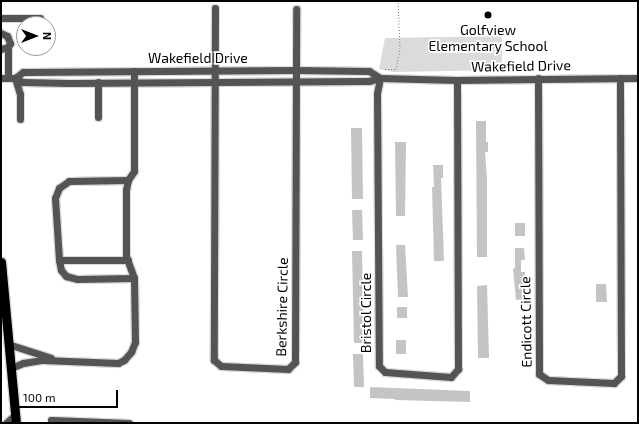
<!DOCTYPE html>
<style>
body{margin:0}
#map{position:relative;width:639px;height:424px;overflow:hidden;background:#fff;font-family:"Exo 2",sans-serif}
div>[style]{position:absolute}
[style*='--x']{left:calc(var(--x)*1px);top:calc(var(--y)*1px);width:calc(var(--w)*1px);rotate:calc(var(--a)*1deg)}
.green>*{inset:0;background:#dbdbdb}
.building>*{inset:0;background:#c4c4c4}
.path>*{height:1px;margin-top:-0.5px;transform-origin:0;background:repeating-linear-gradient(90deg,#767676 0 1px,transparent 0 3px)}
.roads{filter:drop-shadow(1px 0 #dbdbdb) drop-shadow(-1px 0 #dbdbdb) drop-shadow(0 1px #dbdbdb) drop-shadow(0 -1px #dbdbdb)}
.minor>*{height:7px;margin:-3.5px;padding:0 3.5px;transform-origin:3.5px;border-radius:3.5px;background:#545454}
.major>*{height:9px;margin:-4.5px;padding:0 4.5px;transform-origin:4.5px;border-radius:4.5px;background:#000}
.dots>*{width:11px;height:11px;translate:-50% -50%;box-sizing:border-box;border:2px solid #fff;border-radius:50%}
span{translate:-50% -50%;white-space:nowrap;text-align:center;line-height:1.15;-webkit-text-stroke:3.5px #fff;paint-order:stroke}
.poi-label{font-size:14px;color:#000}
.street-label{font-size:14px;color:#000}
.frame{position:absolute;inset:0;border:2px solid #000;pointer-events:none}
.north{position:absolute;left:16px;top:16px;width:40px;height:40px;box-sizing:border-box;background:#fff;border:1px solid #999;border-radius:50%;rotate:90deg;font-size:11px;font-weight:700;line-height:16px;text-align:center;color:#000}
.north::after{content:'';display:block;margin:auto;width:14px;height:18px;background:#000;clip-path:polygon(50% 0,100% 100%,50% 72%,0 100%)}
.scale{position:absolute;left:16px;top:390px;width:102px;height:18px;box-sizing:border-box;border:2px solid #000;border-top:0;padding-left:5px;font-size:12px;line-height:14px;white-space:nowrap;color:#000;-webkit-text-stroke:3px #fff;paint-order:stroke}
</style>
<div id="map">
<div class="green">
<div style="clip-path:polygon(502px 36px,502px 70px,394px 72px,379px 69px,385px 38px)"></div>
</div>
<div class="building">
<div style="clip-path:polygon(476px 121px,486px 121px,486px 142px,488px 142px,488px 152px,485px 152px,487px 178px,487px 257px,477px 257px)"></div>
<div style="clip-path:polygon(351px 128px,362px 128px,363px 199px,352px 199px)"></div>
<div style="clip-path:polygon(395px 142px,406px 142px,405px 216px,396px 216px)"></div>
<div style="clip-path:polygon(433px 165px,443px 165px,443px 178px,441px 178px,444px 261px,434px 261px,432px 187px,434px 187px)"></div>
<div style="clip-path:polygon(352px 210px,362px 210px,363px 240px,353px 240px)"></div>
<div style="clip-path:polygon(515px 223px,525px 223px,525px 236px,515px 236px)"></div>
<div style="clip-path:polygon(396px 245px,405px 245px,408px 297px,398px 297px)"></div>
<div style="clip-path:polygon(515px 248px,524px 248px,525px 260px,521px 260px,521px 272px,525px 272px,525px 299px,516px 300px,513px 269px,515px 268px)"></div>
<div style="clip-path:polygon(352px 251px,362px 251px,364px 343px,354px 343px)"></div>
<div style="clip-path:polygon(596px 284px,606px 284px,607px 302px,596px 302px)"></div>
<div style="clip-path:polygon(487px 285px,489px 358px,478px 358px,477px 286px)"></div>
<div style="clip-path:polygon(397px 307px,407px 307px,407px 318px,397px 318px)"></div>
<div style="clip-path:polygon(396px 340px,406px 340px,406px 354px,396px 354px)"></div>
<div style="clip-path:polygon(353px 354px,363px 354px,364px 387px,354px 387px)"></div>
<div style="clip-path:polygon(370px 387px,470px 391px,470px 402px,395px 400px,395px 399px,370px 398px)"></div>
</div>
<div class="path">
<div style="--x:385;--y:69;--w:11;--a:0"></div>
<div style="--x:396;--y:69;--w:21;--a:-79"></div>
<div style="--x:400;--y:48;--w:47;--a:-92.4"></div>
</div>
<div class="roads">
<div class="minor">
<div style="--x:215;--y:8;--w:352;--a:90.2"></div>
<div style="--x:214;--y:360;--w:9;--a:41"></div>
<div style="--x:221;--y:366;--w:67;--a:2.6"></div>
<div style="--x:288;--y:369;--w:10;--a:-45"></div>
<div style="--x:295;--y:362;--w:353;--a:-89.8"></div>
<div style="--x:1;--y:18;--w:39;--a:0"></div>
<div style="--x:1;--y:33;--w:7;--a:27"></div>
<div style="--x:7;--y:36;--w:8;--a:67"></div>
<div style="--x:10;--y:43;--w:4;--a:117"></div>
<div style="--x:8;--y:47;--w:7;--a:164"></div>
<div style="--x:8;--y:47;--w:31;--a:90"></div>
<div style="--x:1;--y:78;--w:14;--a:0"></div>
<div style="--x:15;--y:78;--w:9;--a:27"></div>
<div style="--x:23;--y:82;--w:46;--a:1.2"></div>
<div style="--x:69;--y:83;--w:300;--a:-0.4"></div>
<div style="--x:369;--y:81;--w:11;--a:-15"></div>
<div style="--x:380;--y:78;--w:77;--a:1.5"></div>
<div style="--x:457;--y:80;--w:181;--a:-0.6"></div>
<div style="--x:15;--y:78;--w:10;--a:-37"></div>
<div style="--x:23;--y:72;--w:273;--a:-0.4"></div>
<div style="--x:296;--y:70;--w:73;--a:0.8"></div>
<div style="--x:369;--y:71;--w:13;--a:32"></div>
<div style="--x:15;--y:78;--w:17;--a:73"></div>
<div style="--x:20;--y:94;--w:25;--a:90"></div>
<div style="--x:380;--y:78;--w:16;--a:101"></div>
<div style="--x:377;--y:94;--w:272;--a:89.6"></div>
<div style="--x:379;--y:366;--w:8;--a:45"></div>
<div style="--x:385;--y:372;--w:66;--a:4.3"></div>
<div style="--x:451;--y:377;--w:11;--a:-49"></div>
<div style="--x:458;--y:369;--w:289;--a:-90.2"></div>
<div style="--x:538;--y:78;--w:296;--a:89.8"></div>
<div style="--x:539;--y:374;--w:11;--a:34"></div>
<div style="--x:548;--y:380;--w:66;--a:2.6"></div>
<div style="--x:614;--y:383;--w:10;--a:-45"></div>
<div style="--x:621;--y:376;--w:298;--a:-90.2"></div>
<div style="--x:98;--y:82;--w:35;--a:90"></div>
<div style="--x:59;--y:260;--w:62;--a:-93.7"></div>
<div style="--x:55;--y:198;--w:11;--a:-68"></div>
<div style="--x:59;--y:188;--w:12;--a:-35"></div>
<div style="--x:69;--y:181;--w:59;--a:-1"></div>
<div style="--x:128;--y:260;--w:69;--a:180"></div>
<div style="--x:59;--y:260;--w:10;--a:79"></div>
<div style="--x:61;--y:270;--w:8;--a:50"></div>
<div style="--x:66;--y:276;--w:11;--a:15"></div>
<div style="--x:77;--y:279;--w:57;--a:-1"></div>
<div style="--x:8;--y:344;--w:45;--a:18"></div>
<div style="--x:11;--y:368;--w:13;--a:-23"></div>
<div style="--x:23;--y:363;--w:20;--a:-9"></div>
<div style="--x:43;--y:360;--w:75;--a:2.3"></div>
<div style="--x:118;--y:363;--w:7;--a:-27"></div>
<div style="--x:124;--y:360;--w:11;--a:-49"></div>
<div style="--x:131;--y:352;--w:11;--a:-68"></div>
<div style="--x:135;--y:342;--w:64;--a:-90.9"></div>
<div style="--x:134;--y:278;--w:23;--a:-110"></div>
<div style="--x:126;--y:256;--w:66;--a:-90"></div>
<div style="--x:126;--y:190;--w:10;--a:-79"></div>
<div style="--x:128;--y:180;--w:11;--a:-56"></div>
<div style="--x:134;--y:171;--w:100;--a:-90"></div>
<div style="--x:6;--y:423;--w:12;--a:-42"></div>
<div style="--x:52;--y:423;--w:3;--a:-108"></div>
<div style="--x:51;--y:420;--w:78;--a:2.2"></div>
</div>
<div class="major">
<div style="--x:1;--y:262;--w:162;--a:84.7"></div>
</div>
</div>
<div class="dots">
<div style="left:488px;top:15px;background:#000"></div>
</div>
<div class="poi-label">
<span style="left:488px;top:38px">Golfview<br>Elementary School</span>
</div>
<div class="street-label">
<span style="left:198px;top:58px">Wakefield Drive</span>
<span style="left:521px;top:66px;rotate:-1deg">Wakefield Drive</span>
<span style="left:282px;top:307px;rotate:-89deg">Berkshire Circle</span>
<span style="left:366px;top:313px;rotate:-90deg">Bristol Circle</span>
<span style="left:526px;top:322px;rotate:-91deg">Endicott Circle</span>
</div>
<div class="frame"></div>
<div class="north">N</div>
<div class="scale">100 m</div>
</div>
